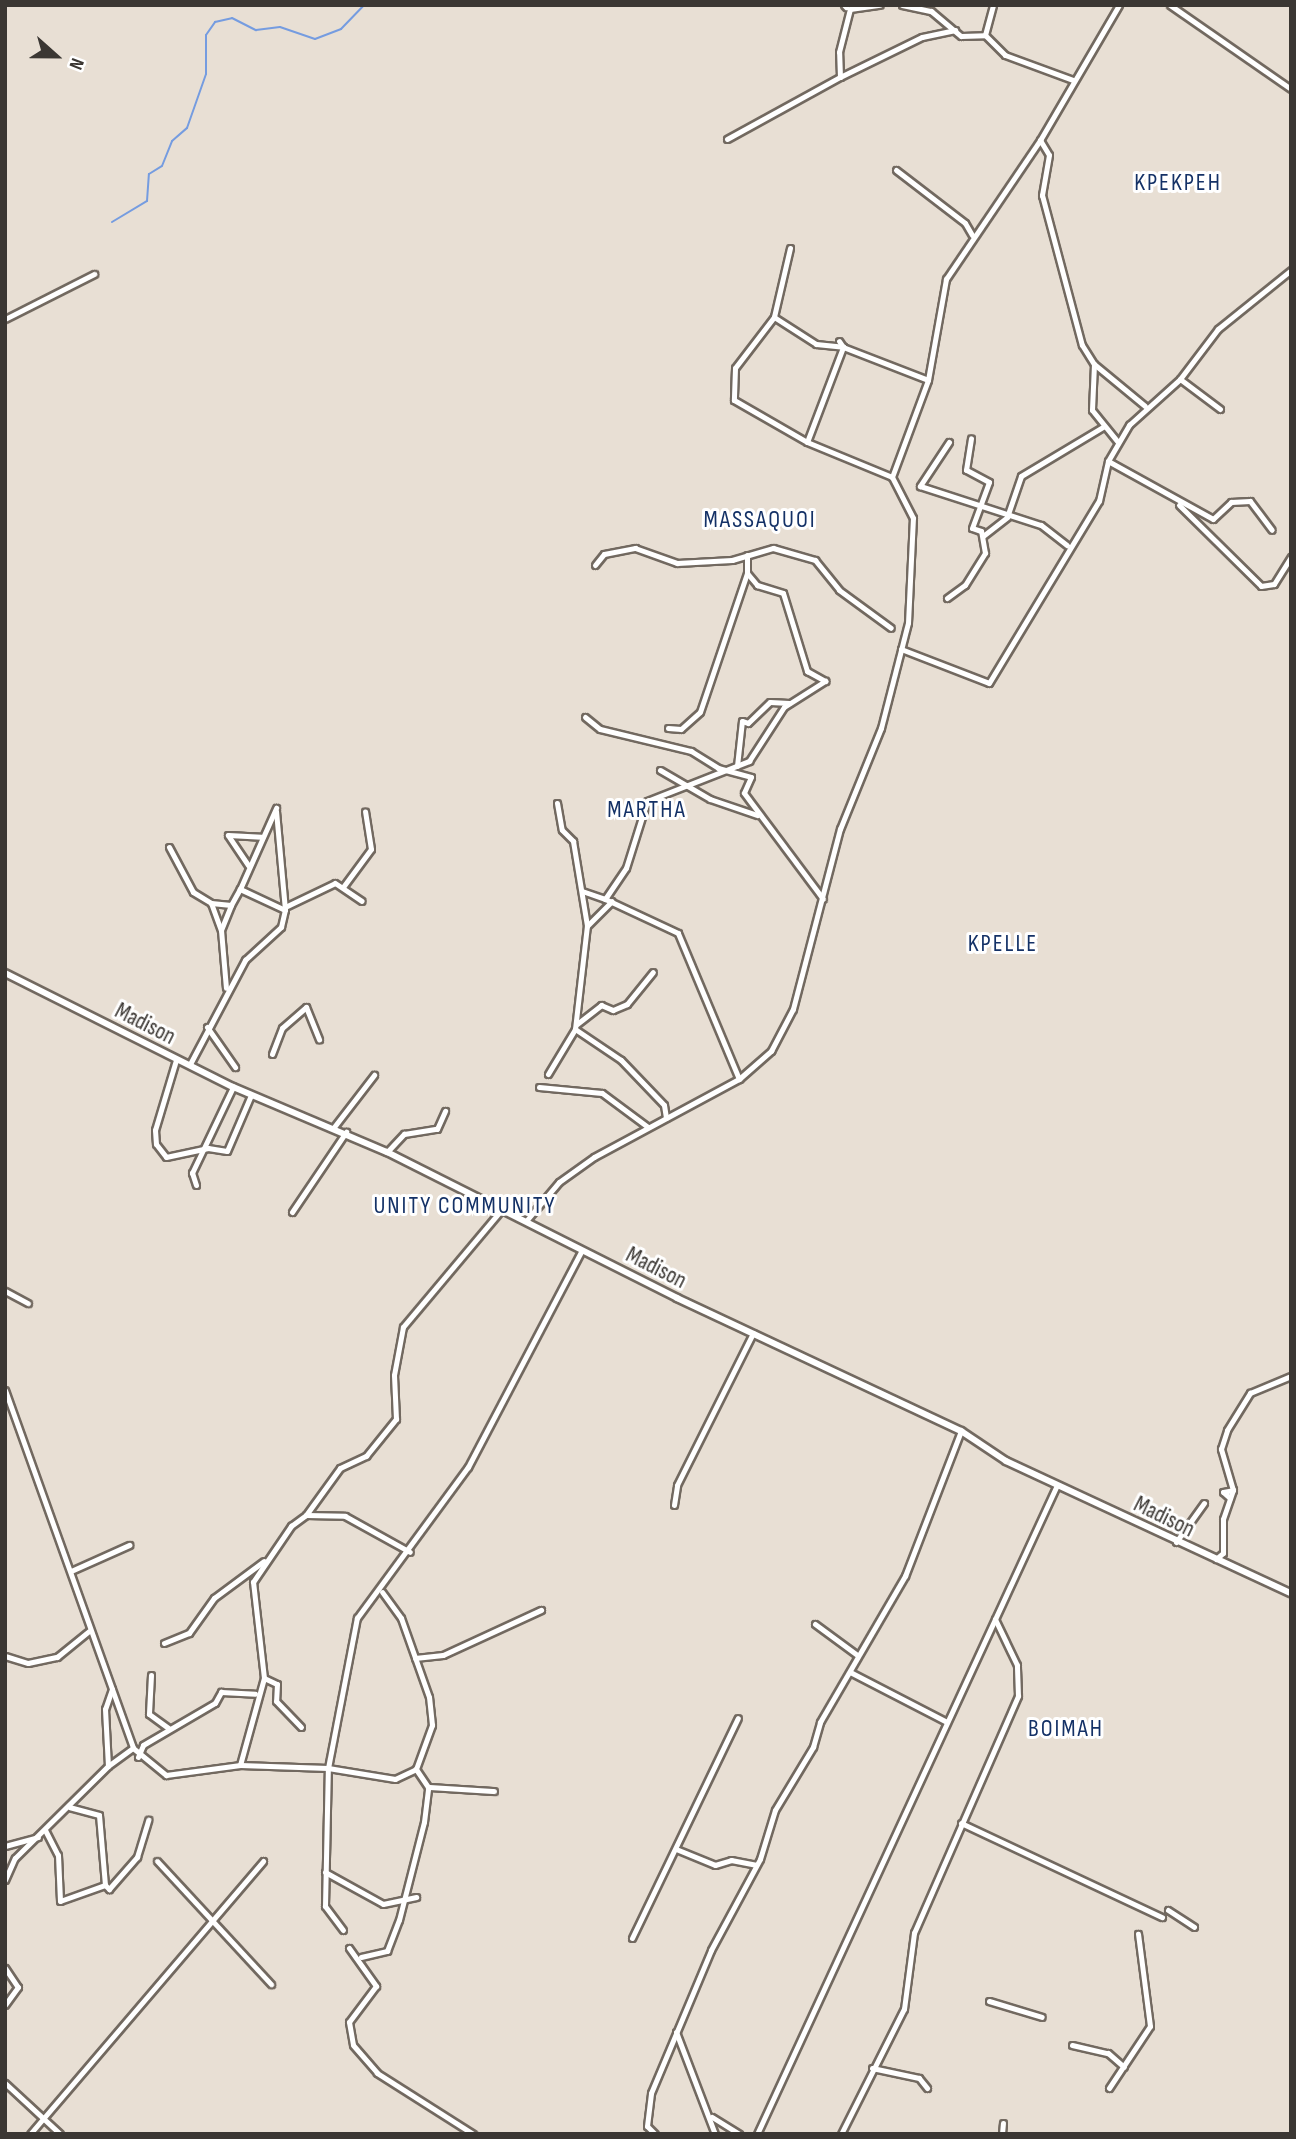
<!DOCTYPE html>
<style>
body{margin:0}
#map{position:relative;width:1296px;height:2139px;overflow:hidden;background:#e8dfd4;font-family:"Sofia Sans Condensed",sans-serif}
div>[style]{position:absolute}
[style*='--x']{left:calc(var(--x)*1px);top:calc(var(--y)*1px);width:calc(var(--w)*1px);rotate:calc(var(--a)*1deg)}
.stream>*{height:2px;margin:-1px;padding:0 1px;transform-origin:1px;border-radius:1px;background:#759ce0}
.roads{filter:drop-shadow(2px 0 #726960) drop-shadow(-2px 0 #726960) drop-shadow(0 2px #726960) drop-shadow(0 -2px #726960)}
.minor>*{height:5px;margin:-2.5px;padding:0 2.5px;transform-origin:2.5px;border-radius:2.5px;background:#fff}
.tertiary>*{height:6px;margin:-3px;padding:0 3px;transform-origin:3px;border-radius:3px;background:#fff}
span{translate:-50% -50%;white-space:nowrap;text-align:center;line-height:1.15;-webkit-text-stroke:6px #fff;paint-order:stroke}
.street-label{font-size:23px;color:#3b3733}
.neighbourhood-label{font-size:24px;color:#143166;letter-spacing:2px}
.frame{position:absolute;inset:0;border:7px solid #3b3733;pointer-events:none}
.north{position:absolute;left:21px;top:21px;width:70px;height:70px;-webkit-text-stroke:5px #fff;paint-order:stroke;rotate:111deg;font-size:19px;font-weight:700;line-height:28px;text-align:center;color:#3b3733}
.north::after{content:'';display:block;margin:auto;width:24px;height:32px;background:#3b3733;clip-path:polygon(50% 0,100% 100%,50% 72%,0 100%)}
</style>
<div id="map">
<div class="stream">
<div style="--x:112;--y:222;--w:41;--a:-31"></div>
<div style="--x:147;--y:201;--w:27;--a:-86"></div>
<div style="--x:149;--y:174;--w:15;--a:-32"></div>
<div style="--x:162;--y:166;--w:27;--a:-68"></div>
<div style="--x:172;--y:141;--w:20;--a:-41"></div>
<div style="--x:187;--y:128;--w:57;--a:-70.6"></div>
<div style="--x:206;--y:74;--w:39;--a:-90"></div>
<div style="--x:206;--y:35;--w:16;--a:-55"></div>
<div style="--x:215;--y:22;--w:17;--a:-13"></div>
<div style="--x:232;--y:18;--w:27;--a:27"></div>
<div style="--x:256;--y:30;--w:24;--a:-7"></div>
<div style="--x:280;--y:27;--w:37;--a:19"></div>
<div style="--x:315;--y:39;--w:28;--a:-21"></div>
<div style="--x:341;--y:29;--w:33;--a:-46"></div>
</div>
<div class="roads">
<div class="minor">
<div style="--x:844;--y:5;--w:3;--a:45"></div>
<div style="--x:902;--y:5;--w:30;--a:12"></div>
<div style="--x:931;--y:11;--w:39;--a:40"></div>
<div style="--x:961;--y:36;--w:24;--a:-2"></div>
<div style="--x:985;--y:35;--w:31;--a:-75"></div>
<div style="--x:1119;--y:5;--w:156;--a:120.3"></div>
<div style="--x:1040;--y:140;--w:17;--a:59"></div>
<div style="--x:1049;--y:155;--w:41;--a:99.9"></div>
<div style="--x:1042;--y:195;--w:155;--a:75.1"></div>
<div style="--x:1082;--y:345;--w:22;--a:58"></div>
<div style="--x:1094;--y:364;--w:66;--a:39.5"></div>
<div style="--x:1170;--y:5;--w:147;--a:34.8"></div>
<div style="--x:985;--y:35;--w:28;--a:45"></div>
<div style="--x:1005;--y:55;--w:72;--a:20.2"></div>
<div style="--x:840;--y:77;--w:91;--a:-26"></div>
<div style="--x:922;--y:37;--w:34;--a:-12"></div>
<div style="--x:727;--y:139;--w:129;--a:-28.8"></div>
<div style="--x:840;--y:77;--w:25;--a:-92"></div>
<div style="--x:839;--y:52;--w:44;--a:-75.7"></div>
<div style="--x:850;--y:9;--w:30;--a:-8"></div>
<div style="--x:896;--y:170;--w:87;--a:37.5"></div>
<div style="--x:965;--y:223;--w:14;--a:60"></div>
<div style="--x:790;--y:248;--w:71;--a:103.1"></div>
<div style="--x:774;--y:317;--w:50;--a:32.7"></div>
<div style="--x:816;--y:344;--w:27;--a:6"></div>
<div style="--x:843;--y:347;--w:91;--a:21.2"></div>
<div style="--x:774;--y:317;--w:64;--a:127.4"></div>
<div style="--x:735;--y:368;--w:32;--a:92"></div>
<div style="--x:734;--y:400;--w:84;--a:29.9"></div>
<div style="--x:807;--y:442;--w:92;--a:22.4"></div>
<div style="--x:5;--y:319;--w:100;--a:-26.8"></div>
<div style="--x:1094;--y:364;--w:46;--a:92.5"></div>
<div style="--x:1092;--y:410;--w:40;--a:51"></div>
<div style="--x:1180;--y:379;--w:50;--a:36.9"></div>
<div style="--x:807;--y:442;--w:102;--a:-69.2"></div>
<div style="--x:843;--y:347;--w:7;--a:-124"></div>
<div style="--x:949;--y:442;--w:53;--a:123.4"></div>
<div style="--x:920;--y:486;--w:127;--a:17.9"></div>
<div style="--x:1041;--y:525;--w:33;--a:38"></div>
<div style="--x:1108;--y:461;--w:120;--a:28.9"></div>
<div style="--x:1213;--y:519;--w:25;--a:-43"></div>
<div style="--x:1231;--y:502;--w:19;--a:-3"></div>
<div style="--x:1250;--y:501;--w:36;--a:53"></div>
<div style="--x:1179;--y:505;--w:115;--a:44.6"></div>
<div style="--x:1261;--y:586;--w:13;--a:-9"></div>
<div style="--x:1274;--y:584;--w:32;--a:-58"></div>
<div style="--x:983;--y:536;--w:31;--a:-38"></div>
<div style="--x:1007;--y:517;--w:43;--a:-71.1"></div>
<div style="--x:1021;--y:476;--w:96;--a:-30.9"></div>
<div style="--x:747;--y:555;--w:18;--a:90"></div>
<div style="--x:747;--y:573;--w:16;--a:50"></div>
<div style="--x:757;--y:585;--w:27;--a:17"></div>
<div style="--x:783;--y:593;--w:82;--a:72.9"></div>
<div style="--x:807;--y:671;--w:21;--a:29"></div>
<div style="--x:595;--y:565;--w:14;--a:-51"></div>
<div style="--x:604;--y:554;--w:32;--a:-11"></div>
<div style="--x:635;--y:548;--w:45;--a:19.7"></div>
<div style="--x:677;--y:563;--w:55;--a:-3.1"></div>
<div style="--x:732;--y:560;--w:43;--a:-16.3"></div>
<div style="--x:773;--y:548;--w:44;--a:15.9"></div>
<div style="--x:815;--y:560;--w:38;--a:51"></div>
<div style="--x:839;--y:590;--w:64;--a:36.2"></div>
<div style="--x:947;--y:598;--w:22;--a:-36"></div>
<div style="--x:965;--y:585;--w:38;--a:-58"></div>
<div style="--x:985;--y:553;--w:22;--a:-100"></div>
<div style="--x:981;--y:531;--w:9;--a:-162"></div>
<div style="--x:972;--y:528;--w:49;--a:-69.7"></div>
<div style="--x:989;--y:482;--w:26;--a:-152"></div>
<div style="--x:966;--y:470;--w:32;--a:-81"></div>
<div style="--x:901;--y:649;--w:94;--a:21.1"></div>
<div style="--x:989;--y:683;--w:213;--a:-58.9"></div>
<div style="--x:1099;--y:501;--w:41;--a:-77.3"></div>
<div style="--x:1108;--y:461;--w:42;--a:-59.7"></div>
<div style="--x:1129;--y:425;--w:69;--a:-42"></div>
<div style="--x:1180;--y:379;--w:63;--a:-52.8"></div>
<div style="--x:1218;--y:329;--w:94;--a:-38.9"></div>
<div style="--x:585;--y:717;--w:19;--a:39"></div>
<div style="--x:600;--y:729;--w:94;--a:13.6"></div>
<div style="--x:691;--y:751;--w:32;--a:32"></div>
<div style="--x:718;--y:768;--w:34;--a:15"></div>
<div style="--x:751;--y:777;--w:17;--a:114"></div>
<div style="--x:744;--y:793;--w:132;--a:53.3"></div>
<div style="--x:668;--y:728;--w:13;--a:4"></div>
<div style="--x:681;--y:729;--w:25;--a:-42"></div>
<div style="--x:700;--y:712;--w:147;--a:-71.3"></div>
<div style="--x:737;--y:766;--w:45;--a:-83.7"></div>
<div style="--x:742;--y:721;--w:6;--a:18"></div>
<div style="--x:748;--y:723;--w:30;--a:-44"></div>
<div style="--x:770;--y:702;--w:19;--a:3"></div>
<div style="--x:660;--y:770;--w:58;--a:30.1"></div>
<div style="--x:710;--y:799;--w:50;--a:18.8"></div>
<div style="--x:557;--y:803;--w:27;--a:80"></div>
<div style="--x:562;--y:830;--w:16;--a:45"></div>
<div style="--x:573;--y:841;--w:86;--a:80.6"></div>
<div style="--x:276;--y:811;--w:99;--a:84.8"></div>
<div style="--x:169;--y:847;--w:51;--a:61.9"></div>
<div style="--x:193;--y:892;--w:21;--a:31"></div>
<div style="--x:211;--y:903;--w:20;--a:6"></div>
<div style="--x:231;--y:905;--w:18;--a:-61"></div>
<div style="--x:248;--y:865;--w:36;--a:-124"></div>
<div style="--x:228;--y:835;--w:33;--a:3"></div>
<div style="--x:343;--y:887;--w:47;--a:-53.6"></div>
<div style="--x:371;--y:849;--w:38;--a:-99"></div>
<div style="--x:582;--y:891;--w:24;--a:19"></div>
<div style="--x:211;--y:903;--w:29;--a:70"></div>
<div style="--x:221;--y:930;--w:58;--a:85.1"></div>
<div style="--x:285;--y:907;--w:55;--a:-25.6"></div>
<div style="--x:335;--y:883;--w:32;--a:34"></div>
<div style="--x:221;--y:930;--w:27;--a:-68"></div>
<div style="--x:306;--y:1007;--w:35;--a:68"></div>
<div style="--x:577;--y:1024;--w:31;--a:-38"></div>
<div style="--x:601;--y:1005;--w:13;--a:23"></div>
<div style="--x:613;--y:1010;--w:15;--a:-23"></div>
<div style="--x:627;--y:1004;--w:41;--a:-50.9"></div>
<div style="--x:207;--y:1027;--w:49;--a:55"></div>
<div style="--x:575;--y:1029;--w:104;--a:-83.4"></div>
<div style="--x:587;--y:926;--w:35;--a:-45"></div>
<div style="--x:272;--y:1054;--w:28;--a:-69"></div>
<div style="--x:282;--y:1028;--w:32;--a:-41"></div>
<div style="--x:176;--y:1060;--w:73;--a:106.7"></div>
<div style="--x:155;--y:1130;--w:14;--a:86"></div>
<div style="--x:156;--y:1144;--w:16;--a:52"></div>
<div style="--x:166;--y:1157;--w:43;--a:-12.1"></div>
<div style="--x:208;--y:1148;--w:19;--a:9"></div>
<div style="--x:227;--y:1151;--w:61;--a:-66.8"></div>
<div style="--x:190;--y:1064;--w:118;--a:-62.1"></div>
<div style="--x:245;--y:960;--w:49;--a:-42.5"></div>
<div style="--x:281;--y:927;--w:17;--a:-77"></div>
<div style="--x:285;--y:910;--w:50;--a:-155"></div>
<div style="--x:240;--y:889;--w:89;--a:-66"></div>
<div style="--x:548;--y:1074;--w:52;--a:-59"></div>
<div style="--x:575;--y:1029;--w:55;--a:34"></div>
<div style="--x:621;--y:1060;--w:62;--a:46.3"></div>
<div style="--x:664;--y:1105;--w:13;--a:81"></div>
<div style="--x:739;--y:1079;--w:158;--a:-112.7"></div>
<div style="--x:678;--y:933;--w:81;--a:-155"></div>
<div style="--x:605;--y:899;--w:37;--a:-56"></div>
<div style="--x:626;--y:868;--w:70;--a:-72.6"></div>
<div style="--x:647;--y:801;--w:110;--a:-21.4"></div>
<div style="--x:749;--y:761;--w:64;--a:-57.1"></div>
<div style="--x:784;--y:707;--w:49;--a:-32.4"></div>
<div style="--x:539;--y:1087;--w:63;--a:5.4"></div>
<div style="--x:602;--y:1093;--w:57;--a:36.5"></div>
<div style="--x:334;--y:1127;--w:66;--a:-52.4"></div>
<div style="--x:387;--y:1152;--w:25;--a:-47"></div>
<div style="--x:404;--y:1134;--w:33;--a:-9"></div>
<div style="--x:437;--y:1129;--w:20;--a:-66"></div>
<div style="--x:196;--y:1185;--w:13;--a:-108"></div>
<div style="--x:192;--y:1173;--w:95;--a:-64.5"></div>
<div style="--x:292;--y:1212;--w:97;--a:-56"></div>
<div style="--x:526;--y:1221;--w:51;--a:-49.8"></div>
<div style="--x:559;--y:1182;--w:43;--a:-35.5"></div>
<div style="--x:594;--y:1157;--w:165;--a:-28.3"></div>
<div style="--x:739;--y:1079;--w:43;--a:-41.2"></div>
<div style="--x:771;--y:1051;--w:47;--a:-62.4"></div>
<div style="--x:793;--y:1009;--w:186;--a:-75.4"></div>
<div style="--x:840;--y:829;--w:109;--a:-67.9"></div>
<div style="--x:881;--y:728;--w:108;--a:-75.6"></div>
<div style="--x:908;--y:623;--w:105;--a:-87.3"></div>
<div style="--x:913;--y:518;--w:46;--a:-117.1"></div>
<div style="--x:892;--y:477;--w:103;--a:-69.6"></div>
<div style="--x:928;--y:380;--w:103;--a:-79.9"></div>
<div style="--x:946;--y:279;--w:168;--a:-55.9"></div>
<div style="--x:5;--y:1291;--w:26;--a:28"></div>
<div style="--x:5;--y:1390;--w:380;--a:70.3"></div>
<div style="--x:133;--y:1748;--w:43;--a:39.3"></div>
<div style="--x:166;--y:1775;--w:75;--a:-7.7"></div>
<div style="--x:240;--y:1765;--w:90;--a:-74.6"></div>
<div style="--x:264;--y:1678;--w:97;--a:-96.5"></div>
<div style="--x:253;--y:1582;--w:68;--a:-55.8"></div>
<div style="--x:291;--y:1526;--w:19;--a:-36"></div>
<div style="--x:306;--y:1515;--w:39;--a:1"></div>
<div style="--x:345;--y:1516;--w:74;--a:29"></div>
<div style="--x:1230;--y:1498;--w:9;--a:-139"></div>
<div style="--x:1223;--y:1492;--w:10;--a:-11"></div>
<div style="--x:674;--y:1505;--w:20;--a:-81"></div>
<div style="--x:677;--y:1485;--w:170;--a:-63.4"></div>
<div style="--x:306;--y:1515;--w:58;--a:-54.1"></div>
<div style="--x:340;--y:1468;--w:29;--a:-25"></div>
<div style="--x:366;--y:1456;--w:48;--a:-51"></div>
<div style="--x:396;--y:1419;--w:44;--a:-92.6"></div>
<div style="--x:394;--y:1375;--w:49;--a:-79.4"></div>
<div style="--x:403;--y:1327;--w:154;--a:-50"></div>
<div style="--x:1176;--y:1542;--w:48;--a:-54.3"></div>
<div style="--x:1216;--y:1559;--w:9;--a:-41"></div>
<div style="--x:1223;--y:1553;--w:34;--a:-90"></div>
<div style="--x:1223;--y:1519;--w:31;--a:-71"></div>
<div style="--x:1233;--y:1490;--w:43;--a:-106.3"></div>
<div style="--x:1221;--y:1449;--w:20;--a:-72"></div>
<div style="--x:1227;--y:1430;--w:44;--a:-58.1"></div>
<div style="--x:1250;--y:1393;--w:44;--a:-22.5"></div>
<div style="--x:71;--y:1571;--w:64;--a:-24.1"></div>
<div style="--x:815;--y:1624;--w:52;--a:36.4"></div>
<div style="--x:164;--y:1643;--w:27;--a:-22"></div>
<div style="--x:189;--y:1633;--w:43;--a:-54.5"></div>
<div style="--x:214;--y:1598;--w:62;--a:-36.5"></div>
<div style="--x:5;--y:1656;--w:24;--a:17"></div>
<div style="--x:28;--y:1663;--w:30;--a:-12"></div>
<div style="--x:57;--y:1657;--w:41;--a:-39.1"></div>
<div style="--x:415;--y:1658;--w:28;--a:-6"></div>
<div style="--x:443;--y:1655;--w:108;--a:-24.7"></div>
<div style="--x:850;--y:1672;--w:109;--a:27.3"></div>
<div style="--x:151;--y:1675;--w:39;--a:93"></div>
<div style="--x:149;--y:1714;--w:24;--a:36"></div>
<div style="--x:264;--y:1678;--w:14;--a:25"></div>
<div style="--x:277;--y:1684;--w:17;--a:93"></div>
<div style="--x:276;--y:1701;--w:36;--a:46"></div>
<div style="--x:112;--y:1689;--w:21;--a:109"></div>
<div style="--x:105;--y:1709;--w:57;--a:87"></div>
<div style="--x:108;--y:1766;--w:31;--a:-36"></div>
<div style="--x:138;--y:1757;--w:13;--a:-67"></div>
<div style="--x:143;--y:1745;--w:83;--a:-30.3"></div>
<div style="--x:215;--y:1703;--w:13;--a:-61"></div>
<div style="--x:221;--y:1692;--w:34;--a:3"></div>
<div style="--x:240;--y:1765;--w:88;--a:2"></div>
<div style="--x:328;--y:1768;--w:153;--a:-79.1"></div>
<div style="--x:357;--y:1618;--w:187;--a:-53.7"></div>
<div style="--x:468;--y:1467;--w:245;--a:-62.3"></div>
<div style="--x:428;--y:1787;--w:66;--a:3.5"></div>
<div style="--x:961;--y:1823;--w:222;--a:25.1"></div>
<div style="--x:45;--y:1830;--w:28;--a:63"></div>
<div style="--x:58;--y:1855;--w:46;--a:87.5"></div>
<div style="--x:60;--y:1901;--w:48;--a:-19.6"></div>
<div style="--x:105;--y:1885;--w:70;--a:-94.9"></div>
<div style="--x:99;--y:1815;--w:30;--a:-165"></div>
<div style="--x:5;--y:1846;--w:34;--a:-15"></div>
<div style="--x:676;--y:1849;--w:42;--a:22.3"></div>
<div style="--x:715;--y:1865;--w:17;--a:-17"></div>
<div style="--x:731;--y:1860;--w:25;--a:11"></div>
<div style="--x:157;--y:1861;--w:168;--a:47.2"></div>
<div style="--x:325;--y:1872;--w:66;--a:28.9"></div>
<div style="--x:383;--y:1904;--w:34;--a:-12"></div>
<div style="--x:5;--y:1880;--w:24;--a:-66"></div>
<div style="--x:15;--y:1858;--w:131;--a:-44.7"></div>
<div style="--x:105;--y:1885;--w:6;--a:45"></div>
<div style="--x:109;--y:1889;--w:43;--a:-48.8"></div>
<div style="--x:137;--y:1857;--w:39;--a:-73"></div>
<div style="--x:1168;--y:1910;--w:31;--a:33"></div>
<div style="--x:343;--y:1930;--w:30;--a:-127"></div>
<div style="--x:325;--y:1906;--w:138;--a:-88.8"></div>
<div style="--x:328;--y:1768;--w:68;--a:9.3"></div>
<div style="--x:395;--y:1779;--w:23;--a:-25"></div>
<div style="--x:416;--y:1769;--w:47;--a:-70"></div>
<div style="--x:432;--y:1725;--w:28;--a:-96"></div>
<div style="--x:429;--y:1697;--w:84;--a:-109.5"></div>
<div style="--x:401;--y:1618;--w:32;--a:-126"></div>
<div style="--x:632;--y:1938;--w:244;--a:-64.3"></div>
<div style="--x:349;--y:1948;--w:47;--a:54.6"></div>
<div style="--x:376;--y:1986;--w:45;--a:126.9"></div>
<div style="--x:349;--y:2022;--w:23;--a:80"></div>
<div style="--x:353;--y:2045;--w:37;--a:49"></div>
<div style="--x:377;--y:2073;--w:114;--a:32.4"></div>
<div style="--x:361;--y:1957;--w:27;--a:-13"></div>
<div style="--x:387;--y:1951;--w:33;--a:-69"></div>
<div style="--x:399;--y:1920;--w:101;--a:-75.7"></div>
<div style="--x:424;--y:1822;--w:35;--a:-83"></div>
<div style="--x:428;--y:1787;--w:22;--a:-124"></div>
<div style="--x:5;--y:1968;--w:23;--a:56"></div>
<div style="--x:18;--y:1987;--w:22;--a:126"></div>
<div style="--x:989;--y:2001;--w:55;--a:16.8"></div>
<div style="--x:676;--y:2032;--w:109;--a:69.1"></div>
<div style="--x:1072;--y:2045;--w:37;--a:13"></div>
<div style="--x:1108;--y:2053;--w:21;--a:41"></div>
<div style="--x:872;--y:2068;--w:48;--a:12"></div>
<div style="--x:919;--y:2078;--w:13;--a:51"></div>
<div style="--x:5;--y:2083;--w:75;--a:42.8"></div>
<div style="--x:1109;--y:2088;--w:74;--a:-56.5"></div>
<div style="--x:1150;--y:2026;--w:93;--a:-97.4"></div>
<div style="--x:712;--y:2117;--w:32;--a:32"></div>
<div style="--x:30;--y:2134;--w:359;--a:-49.5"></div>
<div style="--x:655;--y:2134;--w:11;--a:-135"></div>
<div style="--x:647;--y:2126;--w:33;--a:-83"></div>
<div style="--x:651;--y:2093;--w:155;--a:-67.2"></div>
<div style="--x:711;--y:1950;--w:103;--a:-61.7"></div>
<div style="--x:760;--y:1859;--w:51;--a:-73"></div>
<div style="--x:775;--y:1810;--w:74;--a:-58.9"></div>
<div style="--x:813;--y:1747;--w:26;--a:-74"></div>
<div style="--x:820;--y:1722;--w:169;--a:-59.8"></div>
<div style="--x:905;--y:1576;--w:155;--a:-68.9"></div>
<div style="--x:757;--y:2134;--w:715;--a:-65.19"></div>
<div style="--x:841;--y:2134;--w:140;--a:-63.3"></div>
<div style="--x:904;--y:2009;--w:77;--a:-82.5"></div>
<div style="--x:914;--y:1933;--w:259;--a:-66.3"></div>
<div style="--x:1018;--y:1696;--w:31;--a:-92"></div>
<div style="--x:1017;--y:1665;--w:51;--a:-115.6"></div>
<div style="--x:1002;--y:2134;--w:11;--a:-85"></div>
</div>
<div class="tertiary">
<div style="--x:5;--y:973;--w:255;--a:26.6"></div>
<div style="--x:233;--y:1087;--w:167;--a:22.9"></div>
<div style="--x:387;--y:1152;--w:325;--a:26.7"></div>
<div style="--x:677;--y:1298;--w:314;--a:25.1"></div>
<div style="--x:961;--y:1431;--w:54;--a:33.7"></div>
<div style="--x:1006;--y:1461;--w:314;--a:24.9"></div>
</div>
</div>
<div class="street-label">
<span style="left:145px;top:1024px;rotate:27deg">Madison</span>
<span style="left:656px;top:1268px;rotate:27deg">Madison</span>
<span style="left:1164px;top:1517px;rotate:26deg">Madison</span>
</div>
<div class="neighbourhood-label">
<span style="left:1178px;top:183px">KPEKPEH</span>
<span style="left:760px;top:520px">MASSAQUOI</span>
<span style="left:647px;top:810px">MARTHA</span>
<span style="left:1003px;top:944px">KPELLE</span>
<span style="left:465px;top:1206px">UNITY COMMUNITY</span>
<span style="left:1066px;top:1729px">BOIMAH</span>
</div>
<div class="frame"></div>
<div class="north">N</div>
</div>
